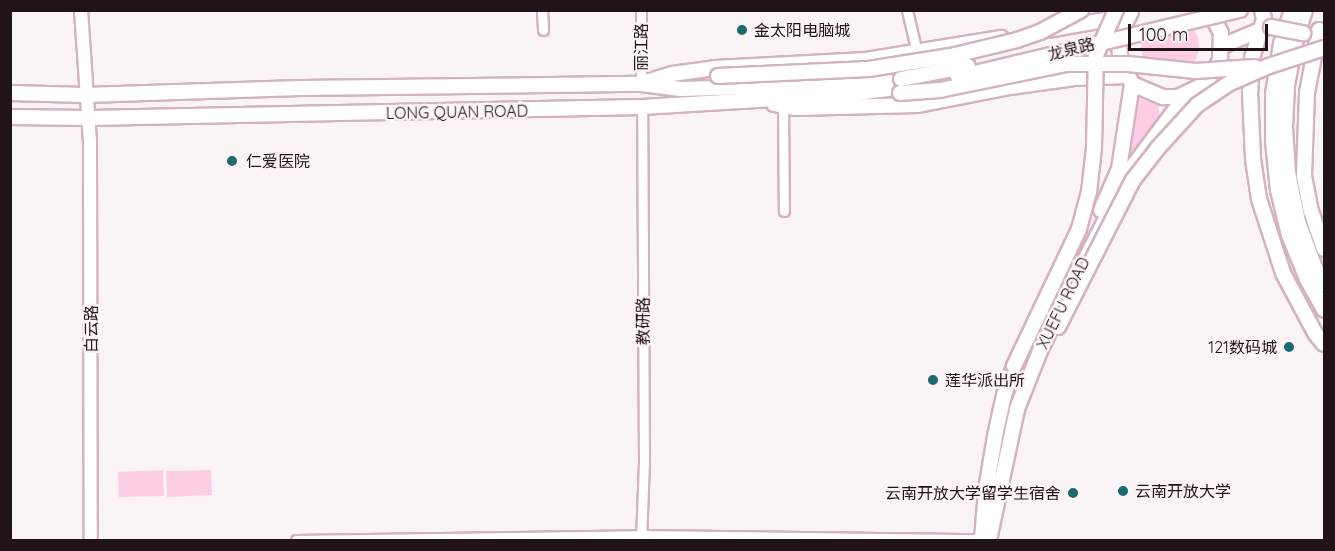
<!DOCTYPE html>
<meta charset="utf-8">
<style>
body{margin:0}
#map{position:relative;width:1335px;height:551px;overflow:hidden;background:#fbf4f7;font-family:Quicksand,"Noto Sans SC",sans-serif}
div>[style]{position:absolute}
[style*='--x']{left:calc(var(--x)*1px);top:calc(var(--y)*1px);width:calc(var(--w)*1px);rotate:calc(var(--a)*1deg)}
.green>*{inset:0;background:#fdcde4}
.round{border-radius:50%}
.roads{filter:drop-shadow(2px 0 #d4b2c2) drop-shadow(-2px 0 #d4b2c2) drop-shadow(0 2px #d4b2c2) drop-shadow(0 -2px #d4b2c2)}
.minor>*{height:9px;margin:-4.5px;padding:0 4.5px;transform-origin:4.5px;border-radius:4.5px;background:#fff}
.secondary>*{height:12px;margin:-6px;padding:0 6px;transform-origin:6px;border-radius:6px;background:#fff}
.primary>*{height:14px;margin:-7px;padding:0 7px;transform-origin:7px;border-radius:7px;background:#fff}
.bridges{filter:drop-shadow(2px 0 #d4b2c2) drop-shadow(-2px 0 #d4b2c2) drop-shadow(0 2px #d4b2c2) drop-shadow(0 -2px #d4b2c2)}
.primary-bridge>*{height:14px;margin:-7px;padding:0 7px;transform-origin:7px;border-radius:7px;background:#fff}
.dots>*{width:16px;height:16px;translate:-50% -50%;box-sizing:border-box;border:3px solid #fbf4f7;border-radius:50%}
span{translate:-50% -50%;white-space:nowrap;text-align:center;line-height:1.15;-webkit-text-stroke:5px #fbf4f7;paint-order:stroke}
.poi-label{font-size:16px;color:#20141a}
.left{translate:0 -50%;text-align:left}
.right{translate:-100% -50%;text-align:right}
.street-label{font-size:16px;color:#20141a}
.frame{position:absolute;inset:0;border:12px solid #20141a;pointer-events:none}
.scale{position:absolute;left:1128px;top:24px;width:140px;height:27px;box-sizing:border-box;border:3px solid #20141a;border-top:0;padding-left:8px;font-size:18px;line-height:21px;white-space:nowrap;color:#20141a;-webkit-text-stroke:4px #fbf4f7;paint-order:stroke}
</style>
<div id="map">
<div class="green">
<div class="round" style="left:1141px;top:17px;width:58px;height:58px"></div>
<div style="clip-path:polygon(1138px 98px,1158px 105px,1160px 117px,1127px 162px,1125px 160px)"></div>
<div style="clip-path:polygon(163px 470px,164px 496px,119px 497px,118px 472px)"></div>
<div style="clip-path:polygon(211px 470px,212px 495px,167px 497px,166px 471px)"></div>
</div>
<div class="roads">
<div class="minor">
<div style="--x:542;--y:10;--w:20;--a:87"></div>
<div style="--x:641;--y:10;--w:74;--a:90"></div>
<div style="--x:907;--y:10;--w:44;--a:76.9"></div>
<div style="--x:783;--y:106;--w:105;--a:89.5"></div>
<div style="--x:296;--y:540;--w:346;--a:-0.8"></div>
<div style="--x:642;--y:535;--w:340;--a:0.7"></div>
<div style="--x:641;--y:540;--w:78;--a:-87.8"></div>
<div style="--x:644;--y:462;--w:355;--a:-90.3"></div>
</div>
<div class="secondary">
<div style="--x:81;--y:10;--w:131;--a:86.1"></div>
<div style="--x:90;--y:141;--w:399;--a:89.9"></div>
</div>
<div class="primary">
<div style="--x:1262;--y:10;--w:9;--a:77"></div>
<div style="--x:1264;--y:19;--w:41;--a:107.1"></div>
<div style="--x:1252;--y:58;--w:34;--a:93"></div>
<div style="--x:1250;--y:92;--w:67;--a:87.4"></div>
<div style="--x:1253;--y:159;--w:40;--a:81.5"></div>
<div style="--x:1259;--y:199;--w:78;--a:72"></div>
<div style="--x:1283;--y:273;--w:68;--a:61.9"></div>
<div style="--x:1315;--y:333;--w:14;--a:51"></div>
<div style="--x:1292;--y:10;--w:36;--a:108"></div>
<div style="--x:1281;--y:44;--w:51;--a:99.1"></div>
<div style="--x:1273;--y:94;--w:47;--a:90"></div>
<div style="--x:1273;--y:141;--w:49;--a:84.2"></div>
<div style="--x:1278;--y:190;--w:46;--a:76.3"></div>
<div style="--x:1289;--y:235;--w:48;--a:67.8"></div>
<div style="--x:1307;--y:279;--w:35;--a:61"></div>
<div style="--x:1305;--y:10;--w:34;--a:107"></div>
<div style="--x:1295;--y:42;--w:44;--a:100.5"></div>
<div style="--x:1287;--y:85;--w:42;--a:92.7"></div>
<div style="--x:1285;--y:127;--w:45;--a:86.2"></div>
<div style="--x:1288;--y:172;--w:51;--a:78.7"></div>
<div style="--x:1298;--y:222;--w:49;--a:69.7"></div>
<div style="--x:1315;--y:268;--w:19;--a:62"></div>
<div style="--x:1131;--y:12;--w:21;--a:118"></div>
<div style="--x:1121;--y:31;--w:15;--a:98"></div>
<div style="--x:1119;--y:46;--w:16;--a:83"></div>
<div style="--x:1121;--y:62;--w:25;--a:63"></div>
<div style="--x:1132;--y:84;--w:34;--a:23"></div>
<div style="--x:1163;--y:97;--w:15;--a:0"></div>
<div style="--x:1178;--y:97;--w:30;--a:-26"></div>
<div style="--x:1205;--y:84;--w:27;--a:-57"></div>
<div style="--x:1220;--y:61;--w:28;--a:-88"></div>
<div style="--x:1221;--y:33;--w:26;--a:-118"></div>
<div style="--x:1047;--y:30;--w:81;--a:-9.9"></div>
<div style="--x:1319;--y:30;--w:64;--a:100.8"></div>
<div style="--x:1307;--y:93;--w:83;--a:92.1"></div>
<div style="--x:1304;--y:176;--w:36;--a:79"></div>
<div style="--x:1311;--y:211;--w:40;--a:71.1"></div>
<div style="--x:1222;--y:46;--w:47;--a:-22.7"></div>
<div style="--x:646;--y:82;--w:27;--a:-17"></div>
<div style="--x:672;--y:74;--w:43;--a:-7.9"></div>
<div style="--x:715;--y:68;--w:151;--a:-3"></div>
<div style="--x:866;--y:60;--w:137;--a:-9.3"></div>
<div style="--x:10;--y:93;--w:76;--a:1.5"></div>
<div style="--x:86;--y:95;--w:214;--a:-1.9"></div>
<div style="--x:300;--y:88;--w:341;--a:-0.7"></div>
<div style="--x:641;--y:84;--w:40;--a:7.1"></div>
<div style="--x:681;--y:89;--w:139;--a:-1.6"></div>
<div style="--x:820;--y:85;--w:70;--a:-4.1"></div>
<div style="--x:774;--y:104;--w:21;--a:11"></div>
<div style="--x:795;--y:108;--w:123;--a:-1.4"></div>
<div style="--x:918;--y:105;--w:94;--a:-11.1"></div>
<div style="--x:1010;--y:87;--w:65;--a:-8"></div>
<div style="--x:1074;--y:78;--w:54;--a:-2.1"></div>
<div style="--x:10;--y:117;--w:79;--a:0.7"></div>
<div style="--x:89;--y:118;--w:553;--a:-1.14"></div>
<div style="--x:642;--y:107;--w:198;--a:-3.5"></div>
<div style="--x:840;--y:95;--w:64;--a:-7.2"></div>
<div style="--x:1101;--y:210;--w:45;--a:-66.3"></div>
<div style="--x:1119;--y:169;--w:86;--a:-81.3"></div>
<div style="--x:1076;--y:278;--w:122;--a:-63.2"></div>
<div style="--x:1131;--y:169;--w:84;--a:-53.3"></div>
<div style="--x:1181;--y:102;--w:16;--a:-40"></div>
<div style="--x:1049;--y:318;--w:58;--a:-63.4"></div>
<div style="--x:982;--y:539;--w:49;--a:-85.3"></div>
<div style="--x:986;--y:490;--w:55;--a:-80.5"></div>
<div style="--x:995;--y:436;--w:42;--a:-77.6"></div>
<div style="--x:1004;--y:395;--w:31;--a:-71"></div>
<div style="--x:989;--y:540;--w:134;--a:-77.9"></div>
<div style="--x:1017;--y:409;--w:62;--a:-68.4"></div>
<div style="--x:1040;--y:351;--w:44;--a:-64.6"></div>
</div>
</div>
<div class="bridges">
<div class="primary-bridge">
<div style="--x:1271;--y:27;--w:33;--a:11"></div>
<div style="--x:718;--y:76;--w:151;--a:-2.7"></div>
<div style="--x:869;--y:69;--w:87;--a:-9.2"></div>
<div style="--x:955;--y:55;--w:64;--a:-13.6"></div>
<div style="--x:1017;--y:40;--w:24;--a:-19"></div>
<div style="--x:1040;--y:32;--w:47;--a:-28.2"></div>
<div style="--x:958;--y:77;--w:290;--a:-13.4"></div>
<div style="--x:901;--y:79;--w:68;--a:-11"></div>
<div style="--x:900;--y:93;--w:40;--a:-4.3"></div>
<div style="--x:940;--y:90;--w:128;--a:-11.7"></div>
<div style="--x:1065;--y:64;--w:63;--a:0"></div>
<div style="--x:1128;--y:64;--w:68;--a:5.9"></div>
<div style="--x:1196;--y:71;--w:59;--a:-3.9"></div>
<div style="--x:1058;--y:327;--w:165;--a:-63"></div>
<div style="--x:1133;--y:180;--w:39;--a:-52"></div>
<div style="--x:1157;--y:149;--w:59;--a:-47.7"></div>
<div style="--x:1197;--y:105;--w:40;--a:-34"></div>
<div style="--x:1230;--y:83;--w:43;--a:-23.6"></div>
<div style="--x:1269;--y:66;--w:58;--a:-18.1"></div>
<div style="--x:1014;--y:366;--w:152;--a:-64.6"></div>
<div style="--x:1079;--y:229;--w:38;--a:-75"></div>
<div style="--x:1089;--y:192;--w:44;--a:-83.5"></div>
<div style="--x:1094;--y:148;--w:93;--a:-88.8"></div>
<div style="--x:1096;--y:55;--w:49;--a:-66"></div>
</div>
</div>
<div class="dots">
<div style="left:742px;top:30px;background:#1d6871"></div>
<div style="left:232px;top:161px;background:#1d6871"></div>
<div style="left:1289px;top:347px;background:#1d6871"></div>
<div style="left:933px;top:380px;background:#1d6871"></div>
<div style="left:1123px;top:491px;background:#1d6871"></div>
<div style="left:1073px;top:493px;background:#1d6871"></div>
</div>
<div class="poi-label">
<span class="left" style="left:754px;top:30px">金太阳电脑城</span>
<span class="left" style="left:246px;top:161px">仁爱医院</span>
<span class="right" style="left:1277px;top:347px">121数码城</span>
<span class="left" style="left:945px;top:380px">莲华派出所</span>
<span class="left" style="left:1135px;top:491px">云南开放大学</span>
<span class="right" style="left:1061px;top:493px">云南开放大学留学生宿舍</span>
</div>
<div class="street-label">
<span style="left:641px;top:47px;rotate:-90deg">丽江路</span>
<span style="left:1071px;top:49px;rotate:-14deg">龙泉路</span>
<span style="left:457px;top:112px;rotate:-1deg">LONG QUAN ROAD</span>
<span style="left:1063px;top:303px;rotate:-64deg">XUEFU ROAD</span>
<span style="left:643px;top:321px;rotate:-90deg">教研路</span>
<span style="left:91px;top:329px;rotate:-90deg">白云路</span>
</div>
<div class="frame"></div>
<div class="scale">100 m</div>
</div>
